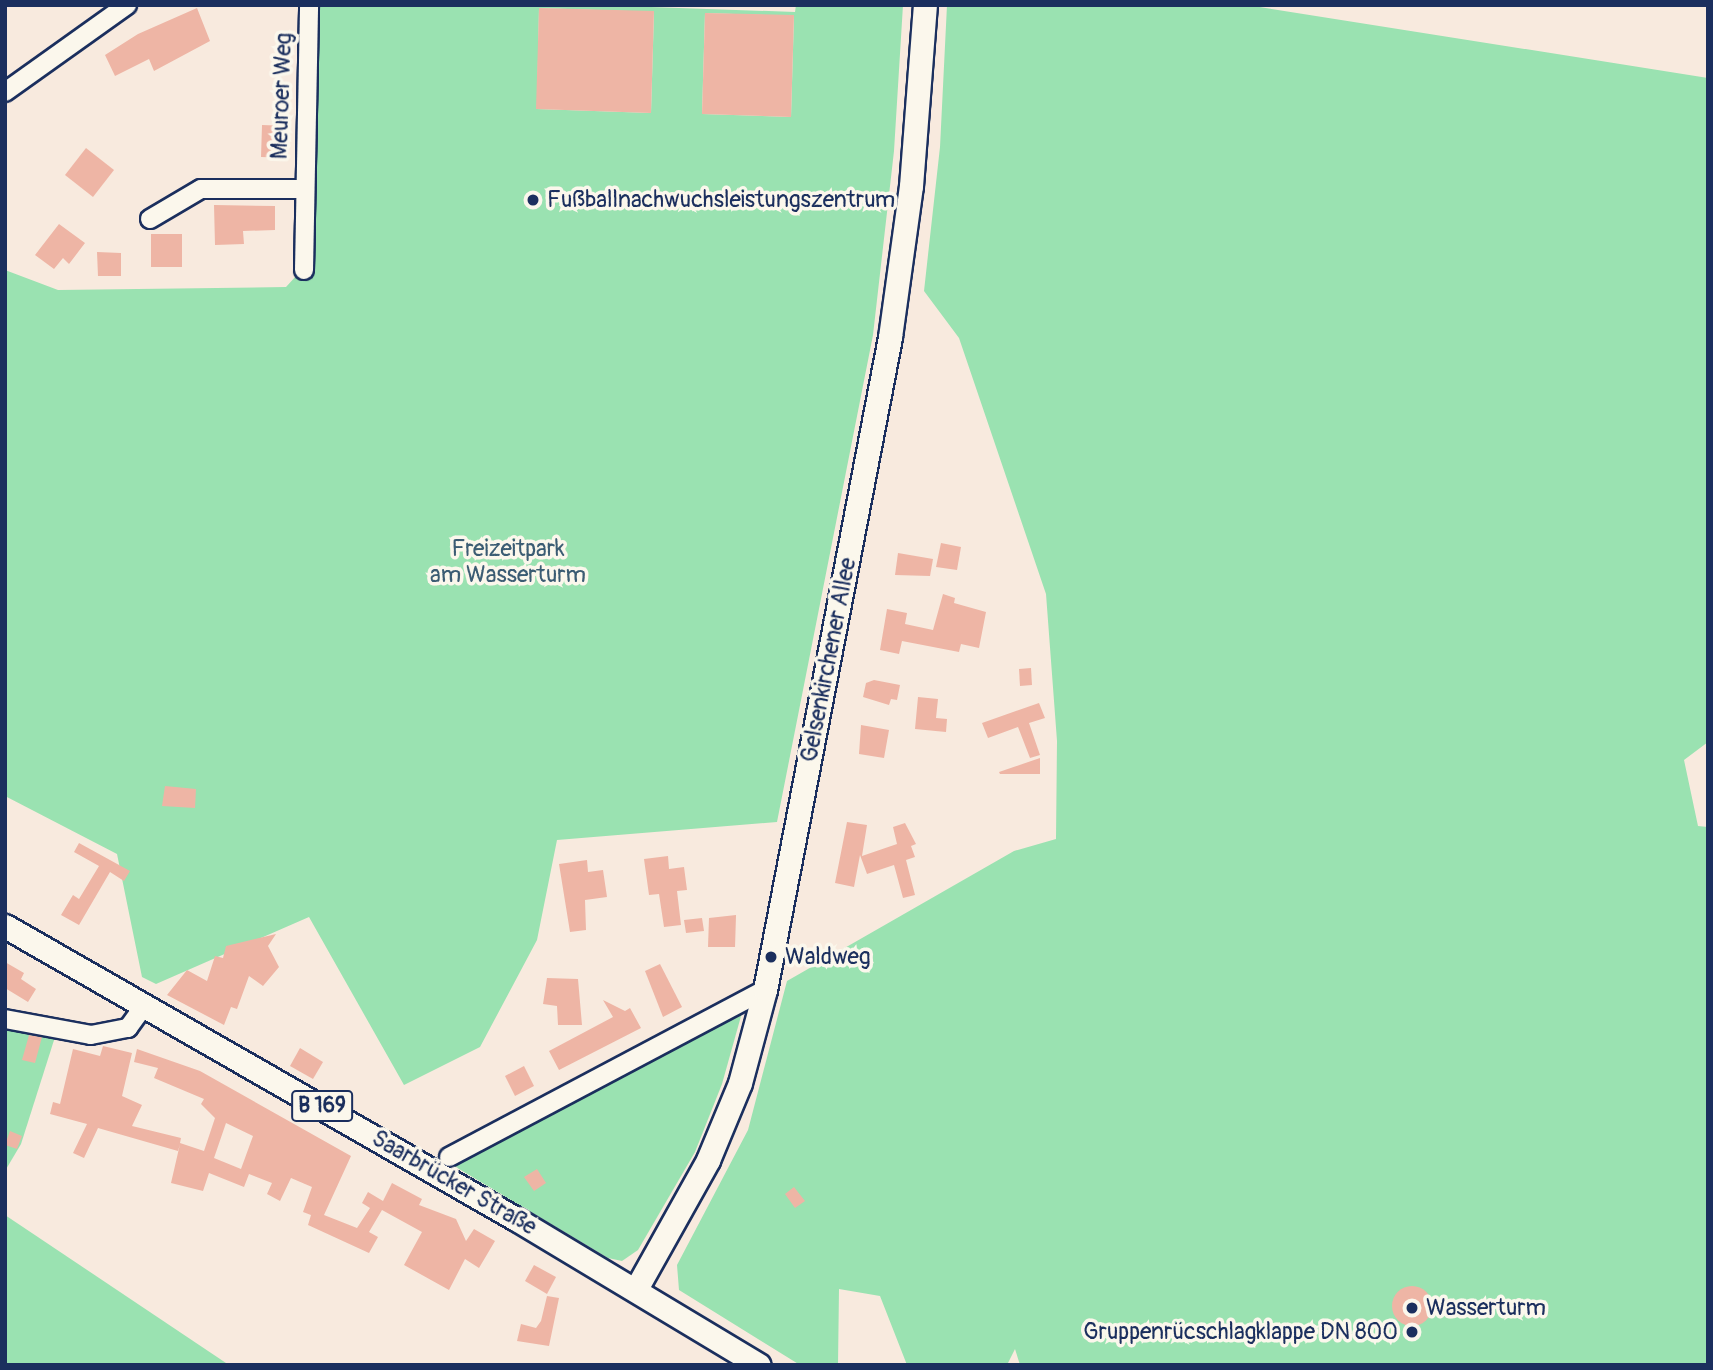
<!DOCTYPE html>
<meta charset="utf-8">
<style>
body{margin:0}
#map{position:relative;width:1713px;height:1370px;overflow:hidden;background:#f8eade;font-family:Pangolin,sans-serif}
div>[style]{position:absolute}
[style*='--x']{left:calc(var(--x)*1px);top:calc(var(--y)*1px);width:calc(var(--w)*1px);rotate:calc(var(--a)*1deg)}
.green>*{inset:0;background:#9ae2b1}
.building>*{inset:0;background:#eeb5a5}
.round{border-radius:50%}
.roads{filter:drop-shadow(2px 0 #1b2f5e) drop-shadow(-2px 0 #1b2f5e) drop-shadow(0 2px #1b2f5e) drop-shadow(0 -2px #1b2f5e)}
.minor>*{height:18px;margin:-9px;padding:0 9px;transform-origin:9px;border-radius:9px;background:#fbf7ec}
.major>*{height:23px;margin:-11.5px;padding:0 11.5px;transform-origin:11.5px;border-radius:11.5px;background:#fbf7ec}
.dots>*{width:19px;height:19px;translate:-50% -50%;box-sizing:border-box;border:4px solid #fbf7ec;border-radius:50%}
span{translate:-50% -50%;white-space:nowrap;text-align:center;line-height:1.15;-webkit-text-stroke:7px #fbf7ec;paint-order:stroke}
.shield-label span{padding:2px 5px;background:#fbf7ec;border:2px solid;border-radius:5px;-webkit-text-stroke-width:0}
.shield-label{font-size:21px;color:#1b2f5e;font-weight:700}
.street-label{font-size:23px;color:#1b2f5e}
.poi-label{font-size:23px;color:#1b2f5e}
.left{translate:0 -50%;text-align:left}
.right{translate:-100% -50%;text-align:right}
.park-label{font-size:23px;color:#3b5c73}
.frame{position:absolute;inset:0;border:7px solid #1b2f5e;pointer-events:none}
</style>
<div id="map">
<div class="green">
<div style="clip-path:polygon(evenodd,319px 5px,594px 5px,795px 12px,796px 5px,903px 5px,894px 151px,873px 335px,777px 822px,557px 840px,537px 940px,480px 1047px,404px 1085px,309px 917px,156px 984px,142px 977px,117px 854px,5px 796px,5px 270px,58px 290px,286px 287px,297px 275px,312px 276px,319px 5px,539px 8px,654px 12px,651px 113px,537px 109px,539px 8px,319px 5px,705px 13px,794px 16px,791px 117px,702px 114px,705px 13px)"></div>
<div style="clip-path:polygon(947px 5px,1247px 5px,1708px 78px,1708px 742px,1684px 760px,1698px 826px,1708px 827px,1708px 1365px,1020px 1365px,1015px 1349px,1007px 1365px,907px 1365px,880px 1296px,839px 1289px,838px 1365px,800px 1365px,679px 1290px,677px 1265px,748px 1130px,787px 981px,1014px 851px,1056px 839px,1057px 741px,1046px 594px,959px 338px,924px 291px,940px 147px)"></div>
<div style="clip-path:polygon(743px 1009px,722px 1084px,695px 1152px,638px 1250px,622px 1261px,608px 1258px,449px 1163px)"></div>
<div style="clip-path:polygon(5px 1025px,55px 1037px,21px 1144px,5px 1171px)"></div>
<div style="clip-path:polygon(5px 1215px,229px 1365px,5px 1365px)"></div>
</div>
<div class="building">
<div style="clip-path:polygon(197px 8px,210px 41px,154px 71px,149px 59px,115px 76px,105px 55px,138px 34px)"></div>
<div style="clip-path:polygon(539px 8px,654px 11px,651px 113px,536px 109px)"></div>
<div style="clip-path:polygon(705px 13px,794px 15px,791px 117px,702px 114px)"></div>
<div style="clip-path:polygon(262px 125px,289px 126px,289px 158px,261px 157px)"></div>
<div style="clip-path:polygon(86px 148px,114px 170px,93px 197px,65px 175px)"></div>
<div style="clip-path:polygon(214px 205px,275px 206px,275px 230px,243px 231px,244px 244px,215px 245px)"></div>
<div style="clip-path:polygon(59px 224px,85px 243px,69px 264px,63px 258px,54px 269px,35px 255px)"></div>
<div style="clip-path:polygon(151px 234px,182px 234px,182px 267px,151px 267px)"></div>
<div style="clip-path:polygon(97px 252px,121px 253px,121px 276px,98px 276px)"></div>
<div style="clip-path:polygon(941px 543px,961px 547px,957px 570px,936px 567px)"></div>
<div style="clip-path:polygon(898px 553px,933px 559px,930px 576px,895px 575px)"></div>
<div style="clip-path:polygon(943px 594px,955px 598px,954px 603px,986px 612px,979px 648px,961px 644px,959px 652px,902px 641px,899px 654px,880px 650px,887px 609px,907px 613px,905px 624px,933px 630px)"></div>
<div style="clip-path:polygon(1031px 668px,1032px 685px,1020px 686px,1019px 669px)"></div>
<div style="clip-path:polygon(874px 680px,900px 685px,897px 700px,891px 699px,889px 705px,863px 697px,866px 683px)"></div>
<div style="clip-path:polygon(918px 697px,938px 699px,936px 718px,947px 719px,946px 732px,915px 729px)"></div>
<div style="clip-path:polygon(1039px 703px,1045px 718px,1029px 723px,1040px 755px,1030px 758px,1018px 727px,988px 738px,982px 723px)"></div>
<div style="clip-path:polygon(861px 725px,889px 730px,884px 758px,859px 754px)"></div>
<div style="clip-path:polygon(1040px 758px,1040px 774px,1000px 774px,999px 772px)"></div>
<div style="clip-path:polygon(165px 786px,196px 789px,195px 808px,162px 806px)"></div>
<div style="clip-path:polygon(847px 822px,867px 825px,862px 856px,897px 844px,893px 827px,905px 823px,916px 844px,911px 846px,915px 857px,906px 860px,915px 895px,903px 898px,894px 865px,867px 874px,860px 855px,854px 887px,835px 883px)"></div>
<div style="clip-path:polygon(79px 843px,130px 871px,124px 881px,110px 872px,79px 925px,61px 915px,73px 895px,79px 899px,99px 866px,74px 852px)"></div>
<div style="clip-path:polygon(668px 856px,669px 869px,684px 867px,687px 890px,677px 891px,681px 925px,664px 927px,659px 894px,649px 895px,644px 859px)"></div>
<div style="clip-path:polygon(587px 860px,588px 872px,603px 870px,607px 897px,585px 900px,586px 930px,570px 932px,559px 864px)"></div>
<div style="clip-path:polygon(736px 915px,735px 947px,708px 947px,709px 918px)"></div>
<div style="clip-path:polygon(702px 918px,704px 931px,686px 933px,684px 920px)"></div>
<div style="clip-path:polygon(276px 934px,268px 946px,279px 967px,263px 986px,249px 976px,237px 1009px,231px 1007px,224px 1025px,167px 995px,187px 970px,207px 981px,215px 956px,223px 958px,226px 946px)"></div>
<div style="clip-path:polygon(5px 962px,24px 973px,21px 979px,36px 989px,28px 1002px,5px 988px)"></div>
<div style="clip-path:polygon(660px 964px,682px 1007px,663px 1017px,645px 971px)"></div>
<div style="clip-path:polygon(547px 978px,578px 979px,582px 1025px,558px 1025px,557px 1006px,543px 1004px)"></div>
<div style="clip-path:polygon(603px 1000px,625px 1011px,630px 1008px,641px 1028px,559px 1070px,549px 1051px,613px 1017px)"></div>
<div style="clip-path:polygon(29px 1035px,42px 1037px,35px 1063px,22px 1060px)"></div>
<div style="clip-path:polygon(evenodd,103px 1046px,132px 1053px,122px 1096px,142px 1105px,132px 1126px,181px 1138px,180px 1143px,204px 1151px,215px 1118px,201px 1104px,204px 1099px,154px 1078px,158px 1068px,134px 1062px,137px 1049px,200px 1071px,351px 1156px,324px 1215px,357px 1228px,370px 1208px,362px 1203px,368px 1192px,383px 1201px,392px 1183px,422px 1199px,419px 1205px,456px 1219px,466px 1241px,474px 1229px,495px 1241px,479px 1268px,465px 1259px,449px 1290px,404px 1265px,422px 1232px,382px 1210px,369px 1232px,378px 1237px,369px 1253px,308px 1225px,311px 1215px,303px 1212px,312px 1187px,291px 1178px,280px 1201px,267px 1194px,272px 1183px,249px 1174px,244px 1187px,209px 1173px,203px 1191px,171px 1183px,180px 1144px,178px 1151px,98px 1128px,84px 1158px,73px 1153px,87px 1124px,50px 1114px,53px 1102px,60px 1104px,73px 1049px,100px 1056px,103px 1046px,226px 1123px,253px 1136px,241px 1169px,214px 1158px,226px 1123px)"></div>
<div style="clip-path:polygon(300px 1048px,323px 1062px,313px 1079px,290px 1066px)"></div>
<div style="clip-path:polygon(524px 1066px,534px 1086px,515px 1096px,505px 1076px)"></div>
<div style="clip-path:polygon(10px 1131px,22px 1136px,17px 1149px,5px 1145px)"></div>
<div style="clip-path:polygon(537px 1169px,546px 1183px,534px 1191px,524px 1177px)"></div>
<div style="clip-path:polygon(794px 1187px,805px 1201px,795px 1208px,785px 1194px)"></div>
<div style="clip-path:polygon(534px 1265px,556px 1277px,547px 1294px,525px 1281px)"></div>
<div class="round" style="left:1392px;top:1286px;width:40px;height:40px"></div>
<div style="clip-path:polygon(547px 1296px,559px 1298px,549px 1346px,517px 1341px,521px 1324px,536px 1328px,541px 1321px)"></div>
</div>
<div class="roads">
<div class="minor">
<div style="--x:5;--y:92;--w:150;--a:-35.5"></div>
<div style="--x:150;--y:219;--w:59;--a:-30.5"></div>
<div style="--x:201;--y:189;--w:103;--a:0"></div>
<div style="--x:304;--y:270;--w:265;--a:-88.9"></div>
<div style="--x:5;--y:1019;--w:87;--a:10.5"></div>
<div style="--x:91;--y:1035;--w:38;--a:-11"></div>
<div style="--x:128;--y:1028;--w:29;--a:-54"></div>
<div style="--x:449;--y:1157;--w:357;--a:-27.9"></div>
</div>
<div class="major">
<div style="--x:5;--y:926;--w:589;--a:29.83"></div>
<div style="--x:516;--y:1219;--w:283;--a:31"></div>
<div style="--x:636;--y:1289;--w:148;--a:-60.8"></div>
<div style="--x:708;--y:1160;--w:83;--a:-67.4"></div>
<div style="--x:740;--y:1083;--w:96;--a:-75"></div>
<div style="--x:765;--y:990;--w:665;--a:-79.16"></div>
<div style="--x:890;--y:337;--w:152;--a:-82.1"></div>
<div style="--x:911;--y:186;--w:182;--a:-85.6"></div>
</div>
</div>
<div class="dots">
<div style="left:533px;top:200px;background:#1b2f5e"></div>
<div style="left:771px;top:957px;background:#1b2f5e"></div>
<div style="left:1412px;top:1308px;background:#1b2f5e"></div>
<div style="left:1412px;top:1332px;background:#1b2f5e"></div>
</div>
<div class="shield-label">
<span style="left:322px;top:1106px">B 169</span>
</div>
<div class="street-label">
<span style="left:282px;top:96px;rotate:-88deg">Meuroer Weg</span>
<span style="left:829px;top:660px;rotate:-79deg">Gelsenkirchener Allee</span>
<span style="left:454px;top:1183px;rotate:30deg">Saarbrücker Straße</span>
</div>
<div class="poi-label">
<span class="left" style="left:547px;top:200px">Fußballnachwuchsleistungszentrum</span>
<span class="left" style="left:785px;top:957px">Waldweg</span>
<span class="left" style="left:1426px;top:1308px">Wasserturm</span>
<span class="right" style="left:1398px;top:1332px">Gruppenrücschlagklappe DN 800</span>
</div>
<div class="park-label">
<span style="left:508px;top:562px">Freizeitpark<br>am Wasserturm</span>
</div>
<div class="frame"></div>
</div>
